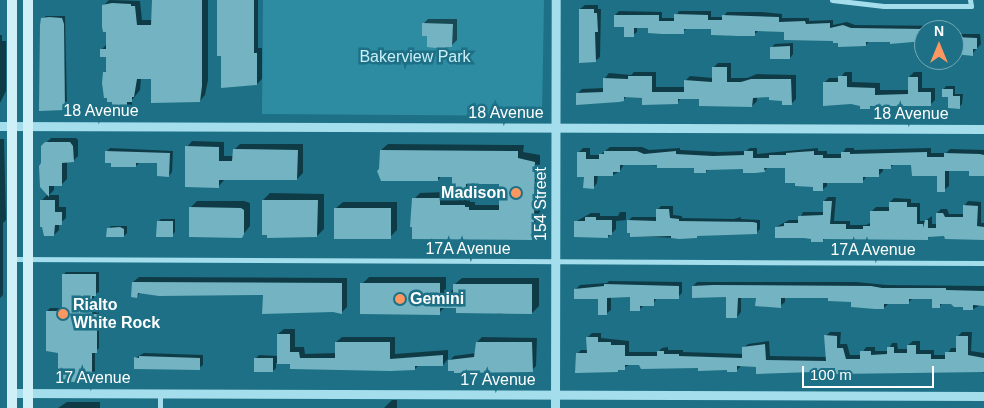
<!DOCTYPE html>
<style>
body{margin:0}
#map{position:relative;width:984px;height:408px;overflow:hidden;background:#1d7085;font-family:Arial,sans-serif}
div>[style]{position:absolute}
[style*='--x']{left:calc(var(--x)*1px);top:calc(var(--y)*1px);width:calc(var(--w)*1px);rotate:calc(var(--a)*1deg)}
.green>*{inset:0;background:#2d8ba2}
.shadow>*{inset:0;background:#0007}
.building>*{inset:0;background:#74b3c2}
.minor>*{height:5px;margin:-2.5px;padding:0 2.5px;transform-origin:2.5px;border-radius:2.5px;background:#a4ddeb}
.tertiary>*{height:9px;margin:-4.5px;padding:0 4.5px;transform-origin:4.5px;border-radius:4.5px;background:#a4ddeb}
.secondary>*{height:10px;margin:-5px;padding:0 5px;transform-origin:5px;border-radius:5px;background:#d0f0f8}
.dots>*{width:14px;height:14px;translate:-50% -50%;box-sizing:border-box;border:2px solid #1d7085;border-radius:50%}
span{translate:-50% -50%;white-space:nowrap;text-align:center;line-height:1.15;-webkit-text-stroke:5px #1d7085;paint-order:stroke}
.park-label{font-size:16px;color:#c9eff8}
.street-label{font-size:16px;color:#fff}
.poi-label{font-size:16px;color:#fff;font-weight:700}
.right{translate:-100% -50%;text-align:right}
.left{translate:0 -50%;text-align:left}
.north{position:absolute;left:914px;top:20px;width:50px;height:50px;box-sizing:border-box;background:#1d7085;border:1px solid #77a9b6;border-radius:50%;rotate:0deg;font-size:14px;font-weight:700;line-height:20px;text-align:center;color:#fff}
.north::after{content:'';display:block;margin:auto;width:18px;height:22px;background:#fb9862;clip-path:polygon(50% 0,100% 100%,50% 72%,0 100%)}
.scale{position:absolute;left:802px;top:366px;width:132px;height:22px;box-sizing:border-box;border:2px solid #fff;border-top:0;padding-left:6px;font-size:15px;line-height:18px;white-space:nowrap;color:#fff;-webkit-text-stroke:4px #1d7085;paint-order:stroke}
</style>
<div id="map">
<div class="green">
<div style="clip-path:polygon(263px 0,544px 0,542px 116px,262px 114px)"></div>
</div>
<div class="shadow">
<div style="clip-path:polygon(109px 0,140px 1px,142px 20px,152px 20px,154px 0,208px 0,208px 80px,205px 95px,200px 101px,152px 78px,141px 78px,140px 90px,132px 100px,132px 106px,126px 112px,113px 101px,104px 73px,108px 69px,108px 56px,101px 50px,108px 43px,103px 6px)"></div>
<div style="clip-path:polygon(219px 0,258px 0,258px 48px,262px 48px,262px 79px,257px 84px)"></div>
<div style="clip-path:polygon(585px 5px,598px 5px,598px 9px,601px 9px,600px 57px,595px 61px,580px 9px)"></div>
<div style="clip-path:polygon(619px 11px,662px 12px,662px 18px,675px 18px,679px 11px,711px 11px,711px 17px,723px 17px,727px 12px,761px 12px,782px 14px,782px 18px,809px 18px,809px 21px,833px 20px,833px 25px,847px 22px,855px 25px,956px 26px,956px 34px,980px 34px,981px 44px,972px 54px,954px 53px,954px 30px,924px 30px,924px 40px,870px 40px,866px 45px,839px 42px,786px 30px,758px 31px,754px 35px,713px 28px,687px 28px,683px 32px,637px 26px,637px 32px,633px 35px,615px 15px)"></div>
<div style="clip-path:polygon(46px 16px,65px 16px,67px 105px,64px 108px,43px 19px)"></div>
<div style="clip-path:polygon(428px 19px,457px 19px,457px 40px,452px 45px,428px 34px,423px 24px)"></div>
<div style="clip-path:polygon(0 35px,2px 35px,2px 41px,6px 41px,6px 91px,0 103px)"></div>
<div style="clip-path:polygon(793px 43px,793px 54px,790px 58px,772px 47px,775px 44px)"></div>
<div style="clip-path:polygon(718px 63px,731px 63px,731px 78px,747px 78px,757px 74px,796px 75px,796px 99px,791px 104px,770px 96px,757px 97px,757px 101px,752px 106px,700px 98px,682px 97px,677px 103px,643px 97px,627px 96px,623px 100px,577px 94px,582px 89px,605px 88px,605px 78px,609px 73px,631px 75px,634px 72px,656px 72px,656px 87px,685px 87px,686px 80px,690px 76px,713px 78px,713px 68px)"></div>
<div style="clip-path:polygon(845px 72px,852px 72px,852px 82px,880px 83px,880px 90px,909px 90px,909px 77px,914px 72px,922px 72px,922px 88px,935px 88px,935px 100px,930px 105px,872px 105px,869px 108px,824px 83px,829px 78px,840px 78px)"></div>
<div style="clip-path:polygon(946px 86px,955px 86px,955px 94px,963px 94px,962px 104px,959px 107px,943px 90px)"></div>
<div style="clip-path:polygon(51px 138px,76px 138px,78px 140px,78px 156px,73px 161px,67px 161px,67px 179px,62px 184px,54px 185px,54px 190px,49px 195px,41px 187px,43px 146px)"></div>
<div style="clip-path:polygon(0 139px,4px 139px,6px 220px,3px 223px,3px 295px,0 298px)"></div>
<div style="clip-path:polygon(192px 141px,224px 142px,224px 156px,234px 156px,234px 150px,240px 144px,303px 144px,303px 173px,297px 179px,225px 179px,219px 186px,187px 147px)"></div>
<div style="clip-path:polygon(388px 144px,524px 145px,523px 152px,540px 155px,540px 217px,538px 219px,538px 232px,532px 238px,414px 199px,420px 193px,445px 192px,445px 199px,470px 199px,470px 202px,475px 202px,475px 205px,500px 205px,500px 183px,471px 183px,466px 188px,454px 176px,441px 176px,438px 180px,380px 169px,381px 150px)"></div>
<div style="clip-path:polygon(610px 147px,642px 147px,649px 150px,680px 148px,680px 150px,719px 152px,746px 151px,750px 148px,757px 148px,757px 154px,818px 148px,818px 151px,827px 151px,827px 154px,842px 154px,846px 148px,854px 148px,854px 150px,931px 148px,931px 153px,946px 153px,950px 149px,984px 150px,984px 175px,970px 169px,949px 169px,949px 186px,944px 190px,938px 175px,910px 163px,895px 163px,891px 167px,883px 167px,883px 171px,878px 176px,867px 176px,862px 182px,827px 181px,827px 186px,822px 190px,786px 167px,768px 167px,764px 171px,745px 167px,709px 168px,706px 172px,696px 167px,624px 164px,620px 171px,613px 175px,598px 174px,597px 183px,593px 188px,585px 175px,578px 153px,583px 148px,590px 148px,590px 155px,600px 155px)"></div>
<div style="clip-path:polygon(110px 148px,173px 151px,172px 172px,169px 176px,159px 162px,139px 163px,136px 166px,107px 151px)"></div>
<div style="clip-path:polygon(270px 193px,324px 194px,324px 229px,317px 236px,263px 200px)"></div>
<div style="clip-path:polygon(47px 195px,59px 195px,59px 207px,66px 207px,66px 218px,59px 224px,59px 230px,54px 235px,42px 200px)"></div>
<div style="clip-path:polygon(828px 197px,836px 197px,834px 221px,850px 221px,850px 225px,866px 225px,872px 222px,872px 211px,876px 207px,890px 207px,890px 202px,894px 198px,911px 199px,911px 203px,920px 203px,920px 221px,925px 221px,932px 216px,932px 224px,937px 224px,937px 213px,941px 209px,947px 209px,949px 214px,964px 214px,964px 206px,968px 201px,981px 202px,981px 223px,984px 223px,984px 239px,945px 235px,931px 235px,927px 239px,825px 238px,822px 241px,776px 227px,789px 220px,799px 220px,803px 212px,824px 212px,824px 201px)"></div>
<div style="clip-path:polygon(197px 201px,244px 201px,250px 203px,250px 226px,241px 237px,190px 208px)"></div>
<div style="clip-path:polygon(343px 202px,397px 202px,397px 230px,390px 237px,336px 208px)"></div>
<div style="clip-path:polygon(661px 206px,673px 206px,673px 215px,682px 216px,682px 218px,734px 219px,741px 217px,741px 219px,760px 220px,760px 229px,756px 233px,699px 235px,679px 238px,631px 236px,628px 221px,632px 217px,657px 217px,657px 210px)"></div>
<div style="clip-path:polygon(620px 212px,626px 212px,626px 220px,616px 221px,616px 229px,608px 237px,575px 222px,591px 213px,600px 213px,600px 216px,618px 216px)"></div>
<div style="clip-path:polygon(161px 219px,175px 219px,175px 232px,172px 235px,158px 222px)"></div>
<div style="clip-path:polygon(111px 226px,127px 226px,127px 233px,124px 236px,108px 229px)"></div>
<div style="clip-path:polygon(66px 272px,99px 272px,99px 292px,94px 295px,94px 311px,99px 311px,99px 348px,95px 352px,95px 375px,85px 381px,60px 352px,47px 311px,50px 308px,63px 308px,63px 275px)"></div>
<div style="clip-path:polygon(139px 277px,347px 278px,347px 307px,341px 313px,264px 294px,141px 292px,137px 296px,133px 282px)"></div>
<div style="clip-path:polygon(369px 277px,446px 277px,446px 290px,455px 290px,455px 284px,462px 278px,539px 278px,539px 306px,532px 313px,504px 312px,502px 314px,446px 306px,439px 313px,362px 284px)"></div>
<div style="clip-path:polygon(609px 281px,682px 282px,682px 293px,678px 297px,657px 297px,653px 305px,644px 305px,639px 310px,631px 296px,611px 296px,611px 310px,607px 313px,600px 298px,576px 289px,580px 285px,607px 283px)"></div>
<div style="clip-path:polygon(697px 282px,856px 282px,887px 285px,984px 286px,984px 303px,973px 309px,952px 303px,943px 303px,939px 307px,933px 298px,913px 298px,909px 302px,888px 304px,884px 308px,829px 297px,785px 297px,785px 302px,780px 306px,757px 297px,741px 297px,741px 312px,737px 317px,727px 296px,693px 286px)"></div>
<div style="clip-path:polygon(284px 329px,295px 329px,295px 347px,304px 347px,305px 354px,336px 353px,336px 342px,342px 337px,395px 337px,395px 354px,448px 350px,448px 359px,443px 365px,419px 365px,415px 369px,276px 363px,276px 368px,273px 371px,255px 359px,259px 355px,278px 356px,278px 334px)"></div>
<div style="clip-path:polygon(830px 332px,841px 332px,840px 344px,847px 344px,850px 355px,861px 355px,866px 347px,875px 347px,875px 351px,888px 351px,892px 343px,897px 343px,898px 349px,908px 349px,908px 345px,913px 341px,920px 341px,920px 350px,934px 350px,934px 355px,947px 355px,951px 348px,957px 348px,957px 337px,962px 332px,972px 332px,971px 351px,984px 353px,984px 373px,980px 371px,836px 366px,823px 366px,821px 368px,741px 366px,737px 370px,640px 364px,629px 365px,617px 371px,577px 354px,581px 350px,588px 350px,588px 337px,592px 333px,601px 333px,601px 338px,629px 341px,629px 352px,658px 352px,662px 348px,668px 347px,668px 350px,683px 350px,683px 352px,743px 354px,743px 348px,748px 344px,769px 341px,770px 356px,827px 357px,826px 336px)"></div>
<div style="clip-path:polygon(482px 337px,537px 338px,536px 366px,531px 371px,455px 370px,449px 361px,454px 356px,476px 353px,477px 342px)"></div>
<div style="clip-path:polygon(144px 353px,203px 355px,203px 365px,199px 368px,135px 358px)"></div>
<div style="clip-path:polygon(392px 400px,397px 400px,397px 408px,384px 408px)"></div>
<div style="clip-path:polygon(67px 402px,100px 402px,100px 408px,58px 408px)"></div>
</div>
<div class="building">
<div style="clip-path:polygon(152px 0,202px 0,202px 86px,200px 102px,151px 103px,151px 79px,137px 79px,134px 97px,132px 97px,132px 102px,127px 102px,127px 113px,112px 113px,112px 102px,107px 102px,107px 98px,104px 98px,102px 83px,103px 72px,106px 72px,106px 57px,100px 57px,100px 49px,106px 49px,106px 32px,103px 32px,102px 27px,102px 5px,112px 3px,131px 4px,131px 6px,135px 6px,137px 25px,151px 25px)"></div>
<div style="clip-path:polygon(217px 0,254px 0,254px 53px,257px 53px,257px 85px,221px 88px,221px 56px,217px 56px)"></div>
<div style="clip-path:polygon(579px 9px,594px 9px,594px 13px,597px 13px,598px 32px,595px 32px,596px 62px,579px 63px)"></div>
<div style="clip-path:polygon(674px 14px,708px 15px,708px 20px,722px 20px,722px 15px,779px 17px,779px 22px,805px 21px,806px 24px,830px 23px,830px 28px,843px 25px,851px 28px,924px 29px,924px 41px,890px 44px,890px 42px,866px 42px,866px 46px,838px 47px,838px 43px,833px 43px,833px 41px,784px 40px,784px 32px,755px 31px,755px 36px,739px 36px,711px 35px,711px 29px,684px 29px,684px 34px,662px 34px,648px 33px,648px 28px,634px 28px,634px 37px,624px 37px,624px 27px,614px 27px,614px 15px,659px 15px,659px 21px,674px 21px)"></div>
<div style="clip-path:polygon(49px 17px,62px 18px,64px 24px,65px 110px,39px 111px,40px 25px,41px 18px)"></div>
<div style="clip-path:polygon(422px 23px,453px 24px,452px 47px,445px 47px,445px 49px,427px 47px,427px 36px,422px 36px)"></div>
<div style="clip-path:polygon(955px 37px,977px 38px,977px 49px,973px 49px,973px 56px,955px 54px)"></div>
<div style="clip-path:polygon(790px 46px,790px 59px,770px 59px,770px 47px)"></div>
<div style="clip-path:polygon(712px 67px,727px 67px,727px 82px,741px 82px,751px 79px,791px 79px,792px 105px,782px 105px,782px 101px,769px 100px,769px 97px,753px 98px,752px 107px,699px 106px,699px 99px,678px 99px,678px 104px,642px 105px,642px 98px,624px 97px,624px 101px,619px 102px,576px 105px,576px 93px,603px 92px,603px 78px,628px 79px,628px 76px,652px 76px,652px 92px,684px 92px,684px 80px,712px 82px)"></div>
<div style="clip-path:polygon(838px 76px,847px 76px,847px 87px,875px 88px,875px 95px,908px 94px,908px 77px,918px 77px,918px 92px,931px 92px,931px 106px,870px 106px,870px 109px,860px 109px,860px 106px,851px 104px,823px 106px,823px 82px,838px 82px)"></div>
<div style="clip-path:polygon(942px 89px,953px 89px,953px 96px,960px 96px,960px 109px,948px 108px,948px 97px,942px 97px)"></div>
<div style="clip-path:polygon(45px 142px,70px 142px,73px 146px,74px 162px,62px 163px,62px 186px,49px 186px,49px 197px,40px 187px,39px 166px,41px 163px,41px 146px)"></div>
<div style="clip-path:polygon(185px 146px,219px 147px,219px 161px,232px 161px,233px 149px,298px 150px,297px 180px,219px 180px,219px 188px,185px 187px)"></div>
<div style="clip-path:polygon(380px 150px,518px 151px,518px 158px,535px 162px,534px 224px,532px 224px,532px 240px,412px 239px,412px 227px,410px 227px,412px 198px,440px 198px,440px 205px,465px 205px,465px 207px,469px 207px,469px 210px,499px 210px,499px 184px,466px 184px,466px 189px,452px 191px,452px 177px,438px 177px,438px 181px,381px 181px,377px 171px,379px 169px)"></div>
<div style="clip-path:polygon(105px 151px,170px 153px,169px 177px,157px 176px,157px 163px,136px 163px,136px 167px,111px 167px,111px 163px,105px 163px)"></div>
<div style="clip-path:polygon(604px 151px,637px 151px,644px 154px,676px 151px,676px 154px,713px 156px,744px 155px,744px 151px,753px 151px,753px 158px,769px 158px,769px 155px,786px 155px,786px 153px,799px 152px,814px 151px,814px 155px,823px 155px,823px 158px,841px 158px,841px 152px,850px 152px,850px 154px,927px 152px,927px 157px,944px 157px,944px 153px,980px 154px,984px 155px,984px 176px,969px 176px,969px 171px,945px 171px,945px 192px,937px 192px,937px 176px,912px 176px,911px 165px,891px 165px,891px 169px,879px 169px,879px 177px,863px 177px,863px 183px,823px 183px,823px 191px,813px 191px,813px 187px,795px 186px,795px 183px,785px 183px,785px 168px,764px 168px,765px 172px,755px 173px,743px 173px,743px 169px,706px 170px,706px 173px,694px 173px,694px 168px,657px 168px,657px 165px,620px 165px,620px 172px,613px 172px,613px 176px,594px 176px,594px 189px,583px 188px,584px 177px,577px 177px,577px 152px,586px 152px,586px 159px,599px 159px,599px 154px,604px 154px)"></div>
<div style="clip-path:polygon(40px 200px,55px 200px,55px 212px,62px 212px,62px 225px,55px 225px,54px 236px,44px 236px,42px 227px,40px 227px)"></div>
<div style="clip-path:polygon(262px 200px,318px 200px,317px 237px,267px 238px,267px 235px,262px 235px)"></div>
<div style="clip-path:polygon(823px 201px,832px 201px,830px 224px,846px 224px,846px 229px,863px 229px,863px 226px,870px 226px,870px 211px,889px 211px,889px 202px,907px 202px,907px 207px,917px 207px,917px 224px,923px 224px,923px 228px,925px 220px,928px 220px,928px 228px,936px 228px,936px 213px,943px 213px,945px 217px,963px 217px,963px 205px,978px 206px,977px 226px,984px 227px,984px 240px,945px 239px,944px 236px,928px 237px,928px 240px,823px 239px,823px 242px,811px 242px,811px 239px,804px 238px,775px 238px,775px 227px,784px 226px,784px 223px,798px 223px,798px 216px,823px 215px)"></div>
<div style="clip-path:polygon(189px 207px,241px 208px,244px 210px,244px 234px,242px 238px,189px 237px)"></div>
<div style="clip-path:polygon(334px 208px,391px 208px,391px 239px,334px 239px)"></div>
<div style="clip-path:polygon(656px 209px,669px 209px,670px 218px,679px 219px,679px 221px,753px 222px,757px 223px,757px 234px,697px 236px,697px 238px,679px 239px,671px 238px,671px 236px,630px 237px,630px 233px,627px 233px,627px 220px,656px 221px)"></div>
<div style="clip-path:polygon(585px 217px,596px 217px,596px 220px,612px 220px,612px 235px,608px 235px,608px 238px,574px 237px,574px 221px,585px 221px)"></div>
<div style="clip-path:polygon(157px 221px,173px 221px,173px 237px,156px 237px)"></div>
<div style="clip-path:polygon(120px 227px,124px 229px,124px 237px,106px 237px,107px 228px)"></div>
<div style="clip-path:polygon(62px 274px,96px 274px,96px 296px,92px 296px,92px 314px,97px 314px,97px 353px,92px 353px,92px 380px,85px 380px,85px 382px,58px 382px,58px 353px,46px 351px,46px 311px,62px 311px)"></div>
<div style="clip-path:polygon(132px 282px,342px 283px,342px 314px,333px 312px,262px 314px,263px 295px,159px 296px,138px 293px,137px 298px,131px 297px)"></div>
<div style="clip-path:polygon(360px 283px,440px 283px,440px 296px,453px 297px,453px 284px,532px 284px,532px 314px,456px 313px,456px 308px,440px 308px,440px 315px,360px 314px)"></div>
<div style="clip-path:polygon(604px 284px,679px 286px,679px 299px,654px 299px,654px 306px,640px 306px,640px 311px,630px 311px,630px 297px,607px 298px,607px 315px,598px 315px,598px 299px,574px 299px,574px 289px,604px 286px)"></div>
<div style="clip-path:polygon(713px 285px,871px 286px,882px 288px,946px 288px,946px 290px,984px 291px,984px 306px,973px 305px,973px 310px,963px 310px,963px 307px,954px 307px,951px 304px,940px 304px,940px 308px,932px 308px,932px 299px,909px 299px,909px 304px,884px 304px,884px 309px,875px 309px,851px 307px,851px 302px,828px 301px,828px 298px,781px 298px,781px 308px,769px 307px,755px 306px,756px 298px,738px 298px,737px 318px,726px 318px,726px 297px,692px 298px,692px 286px)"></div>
<div style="clip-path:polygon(277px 334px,290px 334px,290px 352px,299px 352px,300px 358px,335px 358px,335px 342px,390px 342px,390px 359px,443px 355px,443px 366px,415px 366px,415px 370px,390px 371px,290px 369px,290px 364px,277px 364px)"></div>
<div style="clip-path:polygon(824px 335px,837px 336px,837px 348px,843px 348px,846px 359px,860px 359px,860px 351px,871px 351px,871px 355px,887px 354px,887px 347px,894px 347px,894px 353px,907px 353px,907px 345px,916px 345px,916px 354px,931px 354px,931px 359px,945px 359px,945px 352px,956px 352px,956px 336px,968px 336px,968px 355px,984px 358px,984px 372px,835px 374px,835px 368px,821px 368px,821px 370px,813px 370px,813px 372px,756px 374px,756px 367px,737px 366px,737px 372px,727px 372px,727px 370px,698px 371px,698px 368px,641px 369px,639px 365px,625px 365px,625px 370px,618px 370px,618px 372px,575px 373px,576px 353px,587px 353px,586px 337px,598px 337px,598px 342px,611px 342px,611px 345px,625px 345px,625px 356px,657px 356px,657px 351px,664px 351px,664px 354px,679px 354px,679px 356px,742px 358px,742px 347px,765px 344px,766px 360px,826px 361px)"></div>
<div style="clip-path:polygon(476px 342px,532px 342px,533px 372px,454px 373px,454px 371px,448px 371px,448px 360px,474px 357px)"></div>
<div style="clip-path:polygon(139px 356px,200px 358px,200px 370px,134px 369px,134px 357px,139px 358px)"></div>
<div style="clip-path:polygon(254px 358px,273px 358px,273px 372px,254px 372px)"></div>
</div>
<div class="minor">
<div style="--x:832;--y:0;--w:52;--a:6.6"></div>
<div style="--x:884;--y:6;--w:87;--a:0"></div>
<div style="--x:971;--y:6;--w:6;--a:-99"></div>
<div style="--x:12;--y:259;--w:972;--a:0.24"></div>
<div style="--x:160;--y:393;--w:15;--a:90"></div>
</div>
<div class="tertiary">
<div style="--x:0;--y:126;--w:984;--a:0.17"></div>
<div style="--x:12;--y:393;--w:972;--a:0.18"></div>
<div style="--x:555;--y:408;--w:408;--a:-89.9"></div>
</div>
<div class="secondary">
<div style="--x:28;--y:0;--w:408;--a:90"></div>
<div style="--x:12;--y:408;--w:408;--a:-90"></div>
</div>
<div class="dots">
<div style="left:516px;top:193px;background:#fb9862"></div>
<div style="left:400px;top:299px;background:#fb9862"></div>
<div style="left:63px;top:314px;background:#fb9862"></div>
</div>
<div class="park-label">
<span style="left:415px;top:57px">Bakerview Park</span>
</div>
<div class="street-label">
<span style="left:101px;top:111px">18 Avenue</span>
<span style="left:506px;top:113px">18 Avenue</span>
<span style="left:911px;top:114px">18 Avenue</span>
<span style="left:541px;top:204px;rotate:-90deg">154 Street</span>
<span style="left:468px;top:249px">17A Avenue</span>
<span style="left:873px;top:250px">17A Avenue</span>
<span style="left:93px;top:378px">17 Avenue</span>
<span style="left:498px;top:380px">17 Avenue</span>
</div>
<div class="poi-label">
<span class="right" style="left:506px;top:193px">Madison</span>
<span class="left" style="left:410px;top:299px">Gemini</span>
<span class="left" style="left:73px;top:314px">Rialto<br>White Rock</span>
</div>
<div class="north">N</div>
<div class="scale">100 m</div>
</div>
